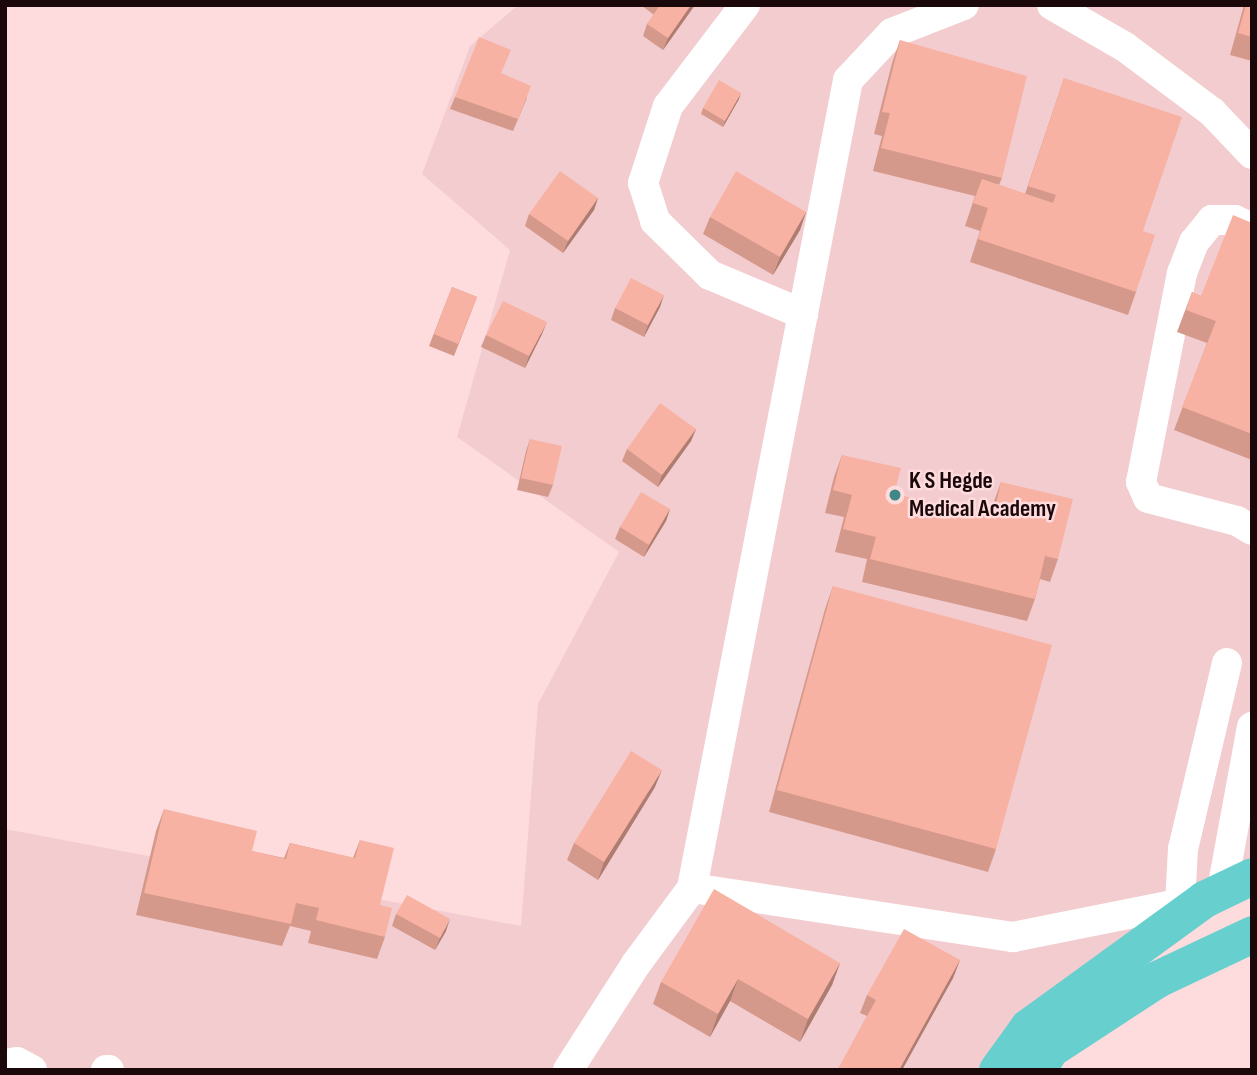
<!DOCTYPE html>
<style>
body{margin:0}
#map{position:relative;width:1257px;height:1075px;overflow:hidden;background:#fedcde;font-family:"Sofia Sans Condensed",sans-serif}
div>[style]{position:absolute}
[style*='--x']{left:calc(var(--x)*1px);top:calc(var(--y)*1px);width:calc(var(--w)*1px);rotate:calc(var(--a)*1deg)}
.built>*{inset:0;background:#f3cccf}
.minor>*{height:30px;margin:-15px;padding:0 15px;transform-origin:15px;border-radius:15px;background:#fff}
.major>*{height:37px;margin:-18.5px;padding:0 18.5px;transform-origin:18.5px;border-radius:18.5px;background:#67d0ce}
.wall>*{inset:0;background:#d5998c}
.shaded-wall>*{inset:0;background:#ae7d72}
.building>*{inset:0;background:#f8b2a3}
.dots>*{width:19px;height:19px;translate:-50% -50%;box-sizing:border-box;border:4px solid #fedcde;border-radius:50%}
span{translate:-50% -50%;white-space:nowrap;text-align:center;line-height:1.15;-webkit-text-stroke:5px #fedcde;paint-order:stroke}
.poi-label{font-size:24px;color:#1a080b;font-weight:700}
.left{translate:0 -50%;text-align:left}
.frame{position:absolute;inset:0;border:7px solid #1a080b;pointer-events:none}
</style>
<div id="map">
<div class="built">
<div style="clip-path:polygon(518px 5px,1073px 5px,1085px 10px,1088px 5px,1252px 5px,1252px 863px,981px 1070px,5px 1070px,5px 829px,521px 926px,538px 704px,619px 552px,457px 437px,510px 250px,422px 174px,470px 46px)"></div>
</div>
<div class="minor">
<div style="--x:745;--y:5;--w:127;--a:127.3"></div>
<div style="--x:668;--y:106;--w:81;--a:108"></div>
<div style="--x:643;--y:183;--w:40;--a:72"></div>
<div style="--x:655;--y:221;--w:77;--a:44.5"></div>
<div style="--x:710;--y:275;--w:101;--a:22.8"></div>
<div style="--x:1052;--y:5;--w:84;--a:29.9"></div>
<div style="--x:1125;--y:47;--w:109;--a:36.8"></div>
<div style="--x:1212;--y:112;--w:58;--a:46.4"></div>
<div style="--x:1252;--y:228;--w:19;--a:-155"></div>
<div style="--x:1235;--y:220;--w:23;--a:180"></div>
<div style="--x:1212;--y:220;--w:28;--a:129"></div>
<div style="--x:1194;--y:242;--w:33;--a:111"></div>
<div style="--x:1182;--y:273;--w:213;--a:101.1"></div>
<div style="--x:1141;--y:482;--w:17;--a:66"></div>
<div style="--x:1148;--y:498;--w:92;--a:14.5"></div>
<div style="--x:1237;--y:521;--w:17;--a:31"></div>
<div style="--x:692;--y:888;--w:325;--a:8.7"></div>
<div style="--x:1013;--y:937;--w:190;--a:-11.3"></div>
<div style="--x:1222;--y:890;--w:166;--a:-79.6"></div>
<div style="--x:1180;--y:904;--w:55;--a:-86.9"></div>
<div style="--x:1183;--y:849;--w:191;--a:-76.7"></div>
<div style="--x:5;--y:1064;--w:12;--a:-9"></div>
<div style="--x:17;--y:1062;--w:17;--a:28"></div>
<div style="--x:106;--y:1070;--w:3;--a:0"></div>
<div style="--x:568;--y:1070;--w:126;--a:-57.3"></div>
<div style="--x:636;--y:964;--w:94;--a:-53.6"></div>
<div style="--x:692;--y:888;--w:823;--a:-79.07"></div>
<div style="--x:848;--y:80;--w:64;--a:-46.9"></div>
<div style="--x:892;--y:33;--w:77;--a:-21.3"></div>
</div>
<div class="major">
<div style="--x:997;--y:1070;--w:53;--a:-54.2"></div>
<div style="--x:1028;--y:1027;--w:218;--a:-36"></div>
<div style="--x:1204;--y:899;--w:53;--a:-25.6"></div>
<div style="--x:1037;--y:1070;--w:25;--a:-58"></div>
<div style="--x:1050;--y:1049;--w:128;--a:-33.2"></div>
<div style="--x:1157;--y:979;--w:105;--a:-25.3"></div>
</div>
<div class="wall">
<div style="clip-path:polygon(641px 5px,695px 5px,663px 50px,643px 36px,647px 24px,654px 15px)"></div>
<div style="clip-path:polygon(1244px 5px,1252px 5px,1252px 61px,1230px 55px)"></div>
<div style="clip-path:polygon(900px 40px,1002px 178px,999px 185px,1025px 194px,1064px 78px,1143px 231px,1136px 292px,1128px 315px,970px 262px,980px 231px,965px 226px,975px 196px,873px 171px,882px 136px,874px 134px,892px 63px)"></div>
<div style="clip-path:polygon(501px 74px,527px 98px,513px 131px,450px 109px,455px 97px)"></div>
<div style="clip-path:polygon(739px 99px,723px 127px,701px 114px,703px 108px)"></div>
<div style="clip-path:polygon(598px 198px,594px 210px,563px 253px,525px 226px,529px 214px)"></div>
<div style="clip-path:polygon(806px 212px,800px 230px,773px 275px,703px 234px,710px 217px)"></div>
<div style="clip-path:polygon(1252px 223px,1252px 460px,1174px 430px,1207px 343px,1177px 332px,1192px 292px,1201px 296px)"></div>
<div style="clip-path:polygon(452px 287px,477px 297px,454px 356px,429px 346px)"></div>
<div style="clip-path:polygon(660px 307px,644px 337px,611px 320px,615px 308px)"></div>
<div style="clip-path:polygon(542px 334px,525px 368px,481px 347px,486px 335px)"></div>
<div style="clip-path:polygon(696px 429px,691px 441px,658px 487px,622px 461px,627px 449px)"></div>
<div style="clip-path:polygon(530px 439px,553px 485px,548px 497px,517px 490px,526px 451px)"></div>
<div style="clip-path:polygon(842px 455px,894px 494px,990px 517px,993px 504px,1001px 482px,1058px 559px,1050px 582px,1040px 579px,1035px 599px,1027px 621px,862px 582px,867px 559px,835px 552px,844px 517px,825px 513px,834px 477px)"></div>
<div style="clip-path:polygon(670px 509px,666px 521px,644px 557px,615px 539px,620px 527px)"></div>
<div style="clip-path:polygon(833px 586px,996px 849px,988px 872px,769px 812px,825px 609px)"></div>
<div style="clip-path:polygon(655px 787px,598px 880px,567px 860px,574px 843px)"></div>
<div style="clip-path:polygon(164px 809px,252px 851px,284px 858px,290px 843px,353px 858px,360px 840px,380px 905px,385px 937px,377px 959px,308px 943px,311px 931px,290px 926px,282px 946px,136px 915px,156px 831px)"></div>
<div style="clip-path:polygon(396px 914px,446px 931px,435px 950px,392px 926px)"></div>
<div style="clip-path:polygon(960px 960px,953px 978px,902px 1070px,838px 1070px,867px 1016px,860px 1013px,867px 995px)"></div>
<div style="clip-path:polygon(840px 963px,832px 985px,800px 1042px,730px 1001px,710px 1037px,653px 1004px,661px 982px)"></div>
</div>
<div class="shaded-wall">
<div style="clip-path:polygon(691px 5px,695px 5px,663px 50px,668px 38px)"></div>
<div style="clip-path:polygon(741px 93px,739px 99px,723px 127px,725px 121px)"></div>
<div style="clip-path:polygon(598px 198px,594px 210px,563px 253px,568px 241px)"></div>
<div style="clip-path:polygon(806px 212px,800px 230px,773px 275px,780px 257px)"></div>
<div style="clip-path:polygon(664px 295px,660px 307px,644px 337px,648px 325px)"></div>
<div style="clip-path:polygon(547px 322px,542px 334px,525px 368px,529px 356px)"></div>
<div style="clip-path:polygon(696px 429px,691px 441px,658px 487px,662px 475px)"></div>
<div style="clip-path:polygon(670px 509px,666px 521px,644px 557px,649px 545px)"></div>
<div style="clip-path:polygon(662px 770px,655px 787px,598px 880px,604px 862px)"></div>
<div style="clip-path:polygon(450px 919px,446px 931px,435px 950px,440px 938px)"></div>
<div style="clip-path:polygon(960px 960px,953px 978px,902px 1070px,899px 1070px)"></div>
<div style="clip-path:polygon(840px 963px,832px 985px,800px 1042px,808px 1019px)"></div>
<div style="clip-path:polygon(738px 979px,730px 1001px,710px 1037px,718px 1014px)"></div>
</div>
<div class="building">
<div style="clip-path:polygon(660px 5px,691px 5px,668px 38px,647px 24px)"></div>
<div style="clip-path:polygon(1246px 5px,1252px 5px,1252px 37px,1238px 33px)"></div>
<div style="clip-path:polygon(479px 37px,511px 50px,501px 73px,531px 86px,518px 119px,455px 97px)"></div>
<div style="clip-path:polygon(900px 40px,1027px 76px,1002px 178px,881px 148px,890px 113px,882px 112px)"></div>
<div style="clip-path:polygon(1064px 78px,1182px 117px,1143px 231px,1155px 235px,1136px 292px,978px 239px,988px 208px,973px 203px,982px 179px,1053px 203px,1056px 195px,1028px 186px)"></div>
<div style="clip-path:polygon(719px 80px,741px 93px,725px 121px,703px 108px)"></div>
<div style="clip-path:polygon(560px 171px,598px 198px,568px 241px,529px 214px)"></div>
<div style="clip-path:polygon(736px 171px,806px 212px,780px 257px,710px 217px)"></div>
<div style="clip-path:polygon(1233px 215px,1252px 223px,1252px 434px,1182px 407px,1216px 321px,1186px 310px,1192px 292px,1201px 296px)"></div>
<div style="clip-path:polygon(631px 278px,664px 295px,648px 325px,615px 308px)"></div>
<div style="clip-path:polygon(452px 287px,477px 297px,458px 344px,434px 334px)"></div>
<div style="clip-path:polygon(503px 301px,547px 322px,529px 356px,486px 335px)"></div>
<div style="clip-path:polygon(660px 403px,696px 429px,662px 475px,627px 449px)"></div>
<div style="clip-path:polygon(530px 439px,562px 446px,553px 485px,521px 478px)"></div>
<div style="clip-path:polygon(842px 455px,901px 468px,894px 494px,993px 517px,1001px 482px,1073px 499px,1058px 559px,1045px 556px,1035px 599px,870px 559px,876px 537px,843px 529px,852px 495px,833px 490px)"></div>
<div style="clip-path:polygon(641px 492px,670px 509px,649px 545px,620px 527px)"></div>
<div style="clip-path:polygon(833px 586px,1052px 645px,996px 849px,777px 790px)"></div>
<div style="clip-path:polygon(631px 751px,662px 770px,604px 862px,574px 843px)"></div>
<div style="clip-path:polygon(164px 809px,257px 831px,252px 851px,286px 859px,290px 843px,355px 858px,360px 840px,394px 848px,380px 905px,392px 908px,385px 937px,316px 920px,319px 908px,296px 903px,291px 924px,144px 893px)"></div>
<div style="clip-path:polygon(714px 889px,840px 963px,808px 1019px,738px 979px,718px 1014px,661px 982px)"></div>
<div style="clip-path:polygon(407px 895px,450px 919px,440px 938px,396px 914px)"></div>
<div style="clip-path:polygon(904px 929px,960px 960px,899px 1070px,843px 1070px,839px 1067px,876px 1000px,867px 995px)"></div>
</div>
<div class="dots">
<div style="left:895px;top:495px;background:#408885"></div>
</div>
<div class="poi-label">
<span class="left" style="left:909px;top:495px">K S Hegde<br>Medical Academy</span>
</div>
<div class="frame"></div>
</div>
